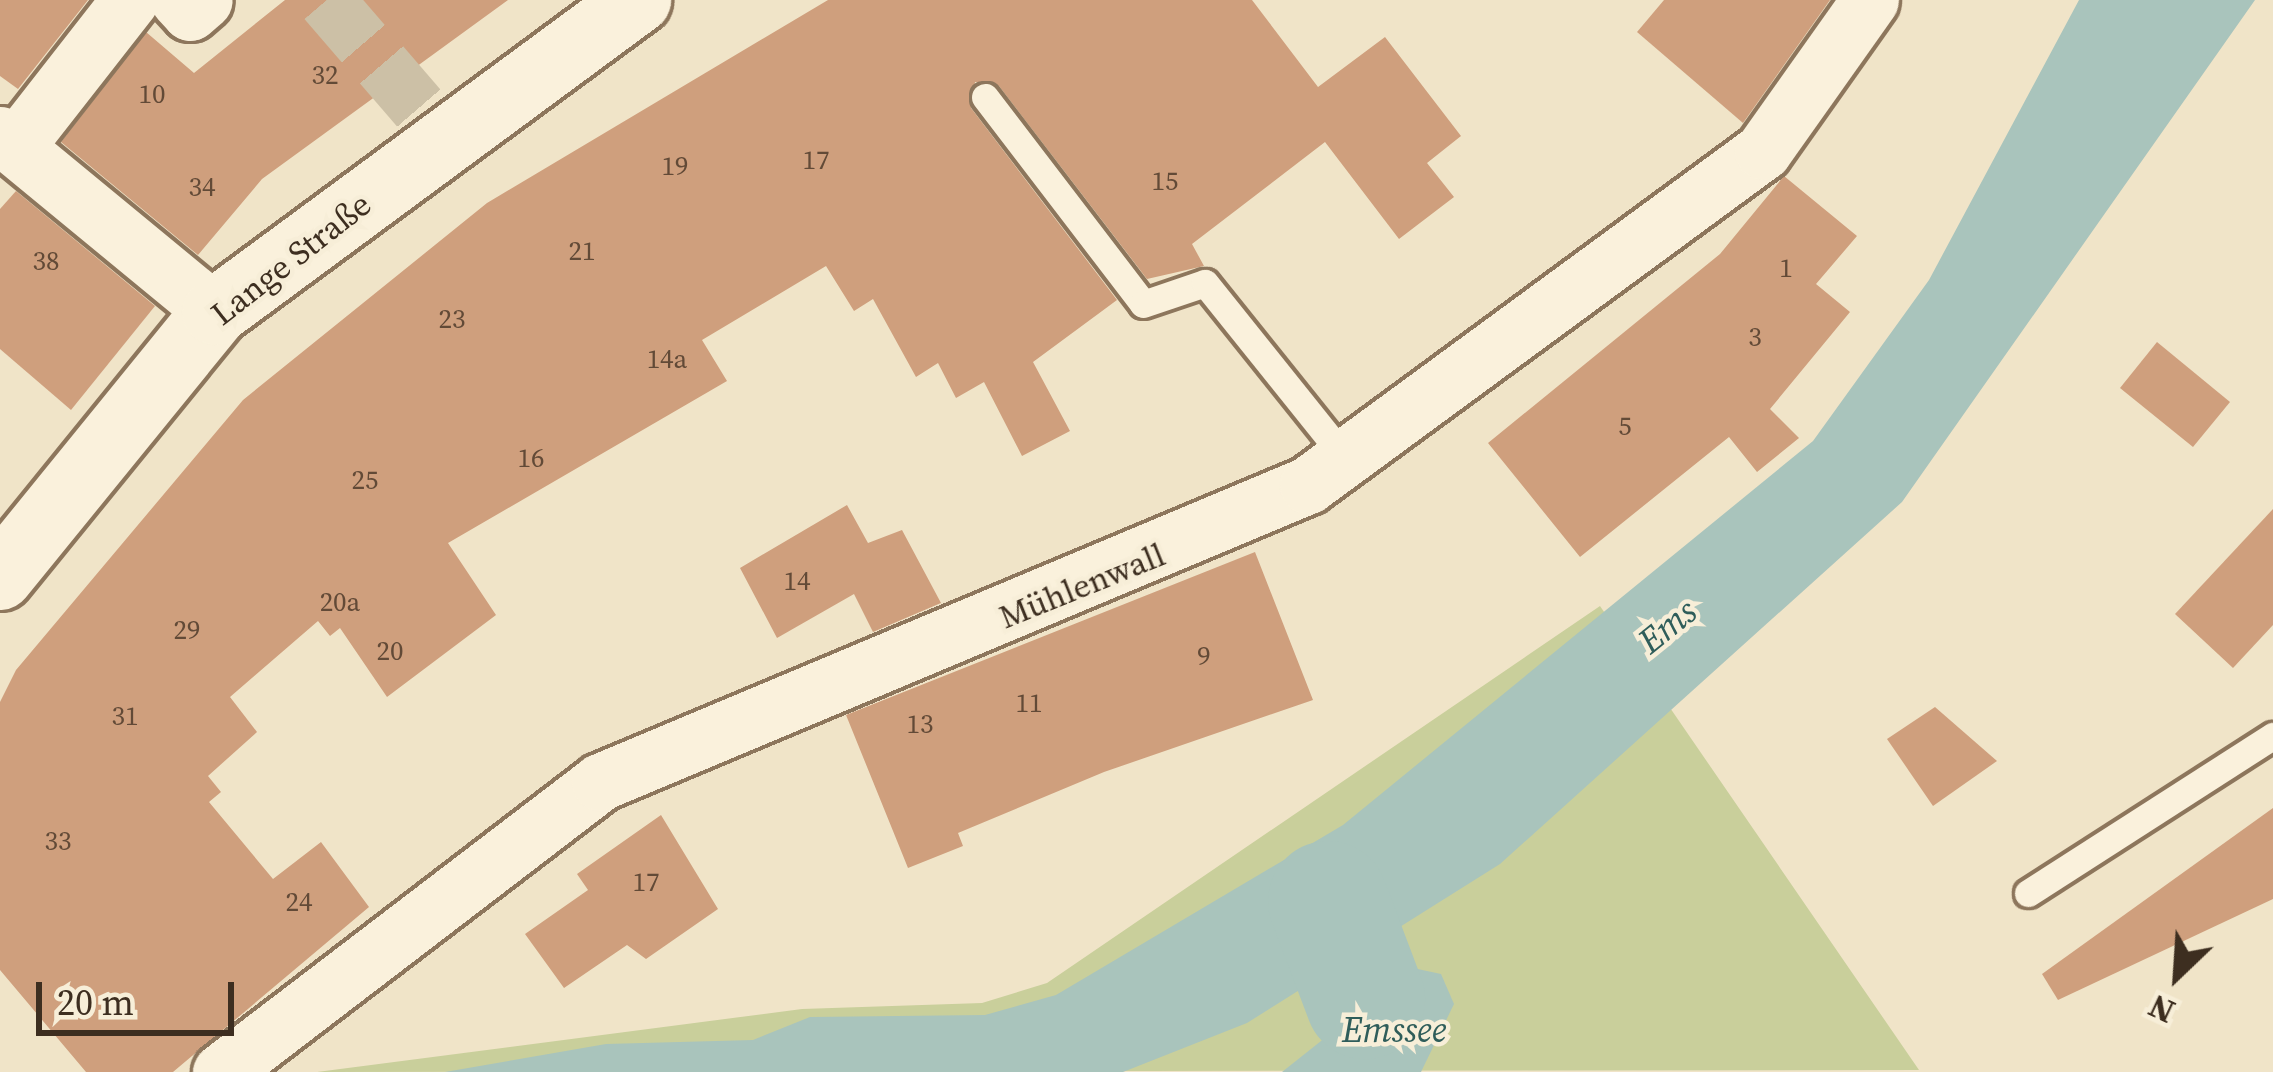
<!DOCTYPE html>
<meta charset="utf-8">
<style>
body{margin:0}
#map{position:relative;width:2273px;height:1072px;overflow:hidden;background:#f0e4c8;font-family:"Source Serif 4",serif}
div>[style]{position:absolute}
[style*='--x']{left:calc(var(--x)*1px);top:calc(var(--y)*1px);width:calc(var(--w)*1px);rotate:calc(var(--a)*1deg)}
.green>*{inset:0;background:#c9cf9b}
.water>*{inset:0;background:#a9c4bc}
.river>*{height:120px;margin:-60px;padding:0 60px;transform-origin:60px;border-radius:60px;background:#a9c4bc}
.building>*{inset:0;background:#cf9f7d}
.street-tunnel>*{height:57px;margin-top:-28.5px;transform-origin:0;background:repeating-linear-gradient(90deg,#ccc0a6 0 57px,transparent 0 85px)}
.roads{filter:drop-shadow(3px 0 #8d765c) drop-shadow(-3px 0 #8d765c) drop-shadow(0 3px #8d765c) drop-shadow(0 -3px #8d765c)}
.lane>*{height:27px;margin:-13.5px;padding:0 13.5px;transform-origin:13.5px;border-radius:13.5px;background:#faf1dc}
.street>*{height:57px;margin:-28.5px;padding:0 28.5px;transform-origin:28.5px;border-radius:28.5px;background:#faf1dc}
.secondary>*{height:66px;margin:-33px;padding:0 33px;transform-origin:33px;border-radius:33px;background:#faf1dc}
span{translate:-50% -50%;white-space:nowrap;text-align:center;line-height:1.15;-webkit-text-stroke:9px #f7eed8;paint-order:stroke}
.number-label{font-size:27px;color:#624a37}
.number-label span{-webkit-text-stroke-width:0}
.street-label{font-size:33px;color:#3d2e20}
.water-label{font-size:36px;color:#2f5d5a;font-style:italic}
.north{position:absolute;left:2117px;top:916px;width:120px;height:120px;-webkit-text-stroke:9px #f7eed8;paint-order:stroke;rotate:205deg;font-size:33px;font-weight:700;line-height:48px;text-align:center;color:#3d2e20}
.north::after{content:'';display:block;margin:auto;width:42px;height:54px;background:#3d2e20;clip-path:polygon(50% 0,100% 100%,50% 72%,0 100%)}
.scale{position:absolute;left:36px;top:982px;width:198px;height:54px;box-sizing:border-box;border:6px solid #3d2e20;border-top:0;padding-left:15px;font-size:36px;line-height:42px;white-space:nowrap;color:#3d2e20;-webkit-text-stroke:9px #f7eed8;paint-order:stroke}
</style>
<div id="map">
<div class="green">
<div style="clip-path:polygon(1600px 606px,1919px 1070px,317px 1072px,802px 1009px,982px 1003px,1047px 983px)"></div>
</div>
<div class="water">
<div style="clip-path:polygon(2079px 0,2255px 0,1902px 502px,1500px 864px,1247px 1023px,1123px 1072px,445px 1072px,606px 1044px,753px 1040px,810px 1017px,985px 1015px,1056px 995px,1343px 825px,1813px 441px,1929px 280px)"></div>
<div style="clip-path:polygon(1413px 968px,1441px 974px,1454px 1004px,1421px 1072px,1282px 1072px)"></div>
</div>
<div class="river">
<div style="--x:1328;--y:901;--w:105;--a:69.3"></div>
</div>
<div class="building">
<div style="clip-path:polygon(0 0,88px 0,18px 89px,0 76px)"></div>
<div style="clip-path:polygon(285px 0,508px 0,262px 179px,198px 255px,61px 142px,146px 32px,194px 73px)"></div>
<div style="clip-path:polygon(828px 0,1252px 0,1318px 87px,1385px 37px,1461px 136px,1427px 163px,1454px 197px,1399px 239px,1325px 142px,1192px 244px,1204px 266px,1147px 279px,999px 86px,975px 82px,971px 108px,1117px 300px,1033px 362px,1070px 431px,1022px 456px,984px 382px,956px 398px,938px 363px,916px 377px,873px 299px,854px 311px,826px 266px,702px 340px,727px 381px,448px 543px,496px 615px,387px 697px,340px 628px,330px 636px,318px 621px,230px 697px,257px 732px,208px 776px,221px 792px,209px 802px,273px 879px,321px 842px,369px 907px,173px 1072px,86px 1072px,0 970px,0 702px,16px 670px,243px 400px,487px 203px)"></div>
<div style="clip-path:polygon(1664px 0,1830px 0,1743px 123px,1637px 32px)"></div>
<div style="clip-path:polygon(1784px 176px,1857px 236px,1816px 284px,1850px 312px,1770px 409px,1799px 438px,1757px 472px,1729px 437px,1580px 557px,1488px 443px,1720px 254px)"></div>
<div style="clip-path:polygon(16px 191px,155px 306px,71px 410px,0 349px,0 209px)"></div>
<div style="clip-path:polygon(2157px 342px,2230px 402px,2193px 447px,2120px 388px)"></div>
<div style="clip-path:polygon(847px 505px,868px 543px,902px 530px,941px 603px,873px 632px,854px 594px,777px 638px,740px 568px)"></div>
<div style="clip-path:polygon(2273px 509px,2273px 625px,2233px 668px,2175px 614px)"></div>
<div style="clip-path:polygon(1255px 552px,1313px 700px,1104px 772px,958px 833px,963px 846px,908px 868px,846px 715px)"></div>
<div style="clip-path:polygon(1935px 707px,1997px 761px,1933px 806px,1887px 739px)"></div>
<div style="clip-path:polygon(2273px 808px,2273px 899px,2058px 1000px,2042px 974px)"></div>
<div style="clip-path:polygon(661px 815px,718px 909px,646px 959px,627px 945px,564px 988px,525px 934px,588px 890px,577px 874px)"></div>
</div>
<div class="street-tunnel">
<div style="--x:326;--y:0;--w:185;--a:49.2"></div>
</div>
<div class="roads">
<div class="lane">
<div style="--x:985;--y:97;--w:260;--a:52.6"></div>
<div style="--x:1143;--y:304;--w:65;--a:-18.7"></div>
<div style="--x:1205;--y:283;--w:226;--a:51.3"></div>
<div style="--x:2028;--y:893;--w:291;--a:-32.7"></div>
</div>
<div class="street">
<div style="--x:179;--y:0;--w:16;--a:47"></div>
<div style="--x:190;--y:12;--w:18;--a:-41"></div>
<div style="--x:0;--y:135;--w:278;--a:39.5"></div>
<div style="--x:15;--y:147;--w:187;--a:-52"></div>
<div style="--x:221;--y:1072;--w:477;--a:-37.4"></div>
<div style="--x:600;--y:782;--w:768;--a:-22.76"></div>
<div style="--x:1308;--y:485;--w:564;--a:-36.28"></div>
<div style="--x:1763;--y:151;--w:185;--a:-54.7"></div>
</div>
<div class="secondary">
<div style="--x:0;--y:577;--w:341;--a:-50.9"></div>
<div style="--x:215;--y:312;--w:526;--a:-36.41"></div>
</div>
</div>
<div class="number-label">
<span style="left:325px;top:75px">32</span>
<span style="left:152px;top:94px">10</span>
<span style="left:816px;top:160px">17</span>
<span style="left:675px;top:166px">19</span>
<span style="left:1165px;top:181px">15</span>
<span style="left:202px;top:187px">34</span>
<span style="left:582px;top:251px">21</span>
<span style="left:46px;top:261px">38</span>
<span style="left:1786px;top:268px">1</span>
<span style="left:452px;top:319px">23</span>
<span style="left:1755px;top:337px">3</span>
<span style="left:667px;top:359px">14a</span>
<span style="left:1625px;top:426px">5</span>
<span style="left:531px;top:458px">16</span>
<span style="left:365px;top:480px">25</span>
<span style="left:797px;top:581px">14</span>
<span style="left:340px;top:602px">20a</span>
<span style="left:187px;top:630px">29</span>
<span style="left:390px;top:651px">20</span>
<span style="left:1204px;top:656px">9</span>
<span style="left:1029px;top:703px">11</span>
<span style="left:125px;top:716px">31</span>
<span style="left:920px;top:724px">13</span>
<span style="left:58px;top:841px">33</span>
<span style="left:646px;top:882px">17</span>
<span style="left:299px;top:902px">24</span>
</div>
<div class="street-label">
<span style="left:291px;top:259px;rotate:-38deg">Lange Straße</span>
<span style="left:1082px;top:586px;rotate:-22deg">Mühlenwall</span>
</div>
<div class="water-label">
<span style="left:1667px;top:626px;rotate:-39deg">Ems</span>
<span style="left:1394px;top:1030px">Emssee</span>
</div>
<div class="north">N</div>
<div class="scale">20 m</div>
</div>
